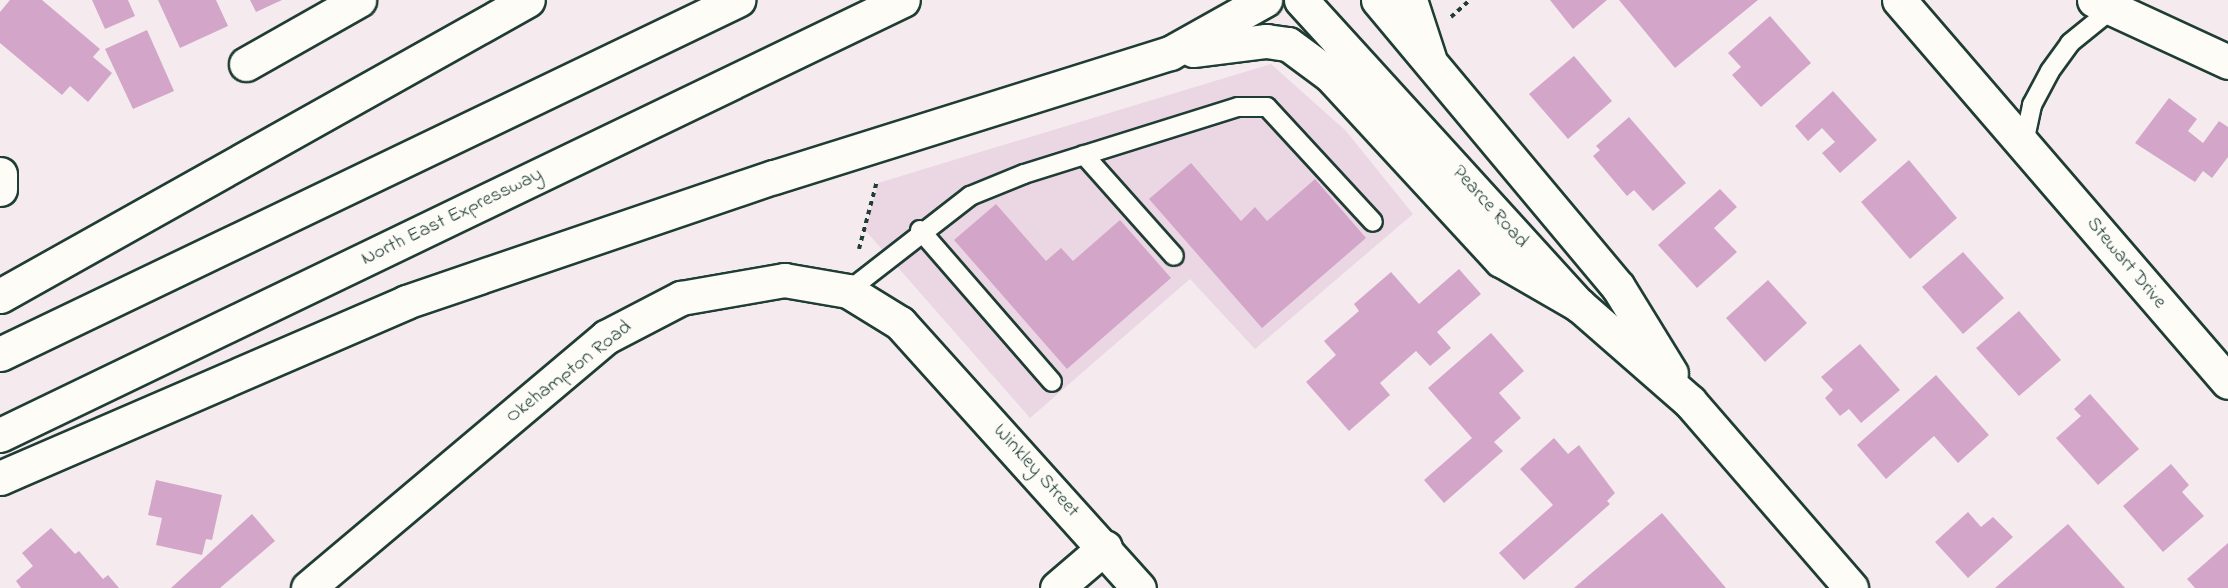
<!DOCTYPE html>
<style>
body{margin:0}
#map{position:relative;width:2228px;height:588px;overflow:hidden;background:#f5ebee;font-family:"Indie Flower",sans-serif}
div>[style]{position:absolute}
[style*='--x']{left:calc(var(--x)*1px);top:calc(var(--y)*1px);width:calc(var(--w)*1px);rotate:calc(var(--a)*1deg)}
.built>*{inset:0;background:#ebd6e3}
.building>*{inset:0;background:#d3a6c9}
.path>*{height:4px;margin-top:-2px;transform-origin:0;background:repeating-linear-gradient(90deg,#1f3d34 0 4.5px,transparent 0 9px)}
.roads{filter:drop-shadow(2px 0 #1f3d34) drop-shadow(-2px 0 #1f3d34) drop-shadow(0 2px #1f3d34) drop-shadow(0 -2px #1f3d34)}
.lane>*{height:18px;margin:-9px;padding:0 9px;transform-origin:9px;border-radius:9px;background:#fdfcf7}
.street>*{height:33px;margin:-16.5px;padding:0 16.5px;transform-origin:16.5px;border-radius:16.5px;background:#fdfcf7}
.primary>*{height:33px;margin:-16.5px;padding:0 16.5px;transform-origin:16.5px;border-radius:16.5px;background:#fdfcf7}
.highway>*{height:33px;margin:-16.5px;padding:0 16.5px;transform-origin:16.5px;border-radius:16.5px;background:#fdfcf7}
span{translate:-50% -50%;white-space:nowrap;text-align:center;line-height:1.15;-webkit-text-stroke:4.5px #fdfcf7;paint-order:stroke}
.street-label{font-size:20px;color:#1f3d34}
</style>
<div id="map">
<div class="built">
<div style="clip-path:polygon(1271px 64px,1346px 131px,1413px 214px,1255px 349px,1190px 279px,1030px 418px,865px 230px,878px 183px)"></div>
</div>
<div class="building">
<div style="clip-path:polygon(10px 0,42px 0,100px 49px,93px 57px,112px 73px,88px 102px,70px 86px,62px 95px,0 43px,0 12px)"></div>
<div style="clip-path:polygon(92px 0,128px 0,135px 16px,105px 29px)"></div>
<div style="clip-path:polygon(158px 0,216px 0,228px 26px,180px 48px)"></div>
<div style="clip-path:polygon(250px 0,282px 0,256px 12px)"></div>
<div style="clip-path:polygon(1550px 0,1607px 0,1573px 29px)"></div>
<div style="clip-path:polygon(1619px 0,1758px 0,1675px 68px)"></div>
<div style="clip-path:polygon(1770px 16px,1811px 63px,1761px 107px,1732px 75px,1741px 67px,1728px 53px)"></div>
<div style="clip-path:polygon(147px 30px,174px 91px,133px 109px,105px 49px)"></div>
<div style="clip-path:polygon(1574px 56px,1612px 101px,1568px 139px,1529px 94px)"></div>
<div style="clip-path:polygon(1833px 91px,1877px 140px,1840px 173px,1822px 153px,1835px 142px,1822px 128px,1808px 141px,1795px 126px)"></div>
<div style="clip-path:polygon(2169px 98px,2197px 119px,2188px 131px,2203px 143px,2219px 121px,2228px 127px,2228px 157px,2212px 178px,2203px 171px,2195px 182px,2135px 143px)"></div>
<div style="clip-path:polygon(1629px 117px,1686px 183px,1653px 211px,1634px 190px,1627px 196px,1593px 156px,1600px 150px,1596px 146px)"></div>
<div style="clip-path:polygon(1909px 160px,1957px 218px,1910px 259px,1861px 202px)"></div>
<div style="clip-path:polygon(1191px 163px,1241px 221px,1255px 207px,1267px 221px,1315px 179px,1366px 238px,1262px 328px,1149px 199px)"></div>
<div style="clip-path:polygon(1720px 189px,1737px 207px,1714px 228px,1737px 252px,1697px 288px,1658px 245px)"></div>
<div style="clip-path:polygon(996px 204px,1046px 261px,1061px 248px,1073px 261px,1120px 220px,1171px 278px,1067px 369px,954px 240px)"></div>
<div style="clip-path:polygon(1963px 252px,2004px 298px,1963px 334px,1922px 287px)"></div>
<div style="clip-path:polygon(1459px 269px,1481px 294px,1437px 332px,1451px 348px,1430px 366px,1416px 351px,1380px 383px,1390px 395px,1349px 431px,1306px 382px,1336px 355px,1324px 341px,1359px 311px,1354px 304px,1391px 272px,1419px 304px)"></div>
<div style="clip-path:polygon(1768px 280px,1807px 323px,1765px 362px,1726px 318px)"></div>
<div style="clip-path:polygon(2019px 311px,2061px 360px,2019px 396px,1976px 348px)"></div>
<div style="clip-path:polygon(1491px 333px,1524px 371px,1499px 393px,1521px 418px,1494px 442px,1503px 451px,1444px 503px,1424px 480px,1472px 438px,1428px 388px)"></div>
<div style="clip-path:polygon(1860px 344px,1900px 390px,1861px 423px,1849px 409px,1840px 416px,1825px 398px,1833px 390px,1821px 377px)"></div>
<div style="clip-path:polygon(1936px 375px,1989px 435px,1958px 463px,1934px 436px,1886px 479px,1857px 445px)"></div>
<div style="clip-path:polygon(2090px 394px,2139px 449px,2098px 485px,2056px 438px,2081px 416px,2074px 409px)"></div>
<div style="clip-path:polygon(1554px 438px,1568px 454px,1579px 445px,1615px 493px,1607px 501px,1610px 504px,1524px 580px,1499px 553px,1553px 505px,1520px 469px)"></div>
<div style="clip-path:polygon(2171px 464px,2189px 485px,2182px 492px,2204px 516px,2163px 552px,2123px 506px)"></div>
<div style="clip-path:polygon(156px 480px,222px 495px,212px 540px,206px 539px,202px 555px,156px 545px,162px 518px,148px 515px)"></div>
<div style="clip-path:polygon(1968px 512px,1981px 527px,1993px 517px,2013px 537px,1968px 578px,1935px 542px)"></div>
<div style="clip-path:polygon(1662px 513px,1726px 588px,1574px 588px)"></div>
<div style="clip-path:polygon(252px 514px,275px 541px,220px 588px,171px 588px)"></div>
<div style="clip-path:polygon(2068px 524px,2125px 588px,1995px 588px)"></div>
<div style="clip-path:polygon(51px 528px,75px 554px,79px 551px,103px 579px,108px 575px,119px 588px,21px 588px,16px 581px,33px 566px,22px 553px)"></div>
<div style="clip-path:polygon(2228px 543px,2228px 588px,2195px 588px,2187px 579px)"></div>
</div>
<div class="path">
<div style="--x:1451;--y:17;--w:25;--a:-42"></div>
<div style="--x:859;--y:249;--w:70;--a:-75.2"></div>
</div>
<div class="roads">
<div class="lane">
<div style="--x:2024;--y:143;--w:39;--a:-78"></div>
<div style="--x:2032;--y:105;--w:38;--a:-62"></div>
<div style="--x:2050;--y:71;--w:34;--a:-54"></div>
<div style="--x:2070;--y:43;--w:54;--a:-39"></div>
<div style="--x:1084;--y:155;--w:135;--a:48.3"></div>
<div style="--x:920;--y:230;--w:201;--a:49"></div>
<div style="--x:848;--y:291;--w:155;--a:-37.9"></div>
<div style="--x:970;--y:196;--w:58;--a:-22.2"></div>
<div style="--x:1024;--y:174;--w:224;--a:-17.4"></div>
<div style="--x:1238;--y:107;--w:29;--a:0"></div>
<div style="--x:1267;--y:107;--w:156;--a:47.3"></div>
</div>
<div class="street">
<div style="--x:1899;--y:0;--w:504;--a:49.26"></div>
<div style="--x:2094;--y:0;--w:148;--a:24.8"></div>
<div style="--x:246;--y:64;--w:130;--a:-29.5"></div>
<div style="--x:0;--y:174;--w:15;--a:90"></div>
<div style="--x:308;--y:588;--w:390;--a:-40.1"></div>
<div style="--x:606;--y:337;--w:85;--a:-27.5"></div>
<div style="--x:681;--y:298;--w:105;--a:-9.9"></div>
<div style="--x:784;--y:280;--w:65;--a:9.8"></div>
<div style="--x:848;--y:291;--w:61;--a:31.6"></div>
<div style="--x:900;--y:323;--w:357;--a:48"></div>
<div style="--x:1057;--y:588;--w:63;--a:-40.5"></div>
</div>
<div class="primary">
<div style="--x:1301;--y:0;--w:413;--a:47.7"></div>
<div style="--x:1579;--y:305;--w:147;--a:41.1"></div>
<div style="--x:1690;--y:402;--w:246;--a:49.1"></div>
<div style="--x:1378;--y:0;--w:374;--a:50.1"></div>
<div style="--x:1618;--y:287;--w:101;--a:58.4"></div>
</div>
<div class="highway">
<div style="--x:1410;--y:0;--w:61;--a:71.9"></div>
<div style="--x:1193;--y:50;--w:74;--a:-7"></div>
<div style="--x:1266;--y:41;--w:22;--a:8"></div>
<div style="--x:1288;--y:44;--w:52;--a:36.4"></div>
<div style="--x:1330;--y:75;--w:252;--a:47.3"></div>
<div style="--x:1501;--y:260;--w:90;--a:30"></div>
<div style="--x:0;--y:296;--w:605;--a:-29.28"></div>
<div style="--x:0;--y:354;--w:819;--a:-25.63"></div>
<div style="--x:0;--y:435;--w:1002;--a:-25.72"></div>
<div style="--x:0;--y:478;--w:443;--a:-23.4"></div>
<div style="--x:406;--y:302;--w:389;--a:-18.8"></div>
<div style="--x:774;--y:177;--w:415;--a:-17.4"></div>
<div style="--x:1170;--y:53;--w:109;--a:-29.2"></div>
</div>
</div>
<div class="street-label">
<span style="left:1490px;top:207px;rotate:48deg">Pearce Road</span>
<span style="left:452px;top:217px;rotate:-26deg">North East Expressway</span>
<span style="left:2126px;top:263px;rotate:50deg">Stewart Drive</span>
<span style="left:569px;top:372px;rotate:-38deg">Okehampton Road</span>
<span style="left:1036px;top:471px;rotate:48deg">Winkley Street</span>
</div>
</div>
